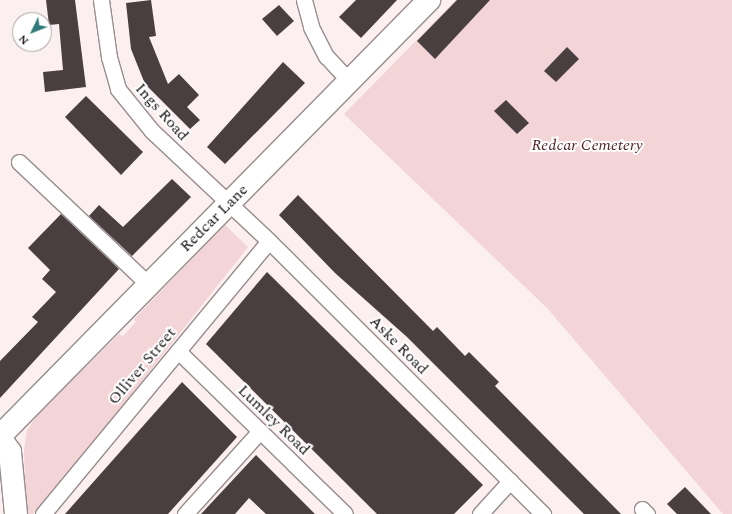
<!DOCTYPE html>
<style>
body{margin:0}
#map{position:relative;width:732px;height:514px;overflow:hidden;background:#fceff0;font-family:Spectral,serif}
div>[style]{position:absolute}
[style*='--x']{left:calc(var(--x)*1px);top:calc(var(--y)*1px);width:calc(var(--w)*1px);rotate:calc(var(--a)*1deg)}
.green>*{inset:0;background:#f3d4d7}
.building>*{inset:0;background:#493f40}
.roads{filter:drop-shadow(1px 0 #988d8e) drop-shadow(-1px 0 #988d8e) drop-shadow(0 1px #988d8e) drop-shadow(0 -1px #988d8e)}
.minor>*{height:15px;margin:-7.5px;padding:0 7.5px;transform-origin:7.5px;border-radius:7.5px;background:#fff}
.secondary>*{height:22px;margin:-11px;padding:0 11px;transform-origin:11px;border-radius:11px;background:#fff}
.primary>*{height:22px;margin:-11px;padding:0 11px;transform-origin:11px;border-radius:11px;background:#fff}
span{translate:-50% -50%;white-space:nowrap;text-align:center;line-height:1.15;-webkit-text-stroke:4px #fff;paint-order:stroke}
.street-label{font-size:16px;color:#191516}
.park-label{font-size:16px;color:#512128;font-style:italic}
.north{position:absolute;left:12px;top:12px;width:40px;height:40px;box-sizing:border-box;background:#fff;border:1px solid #a3a1a2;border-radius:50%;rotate:227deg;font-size:11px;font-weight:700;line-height:16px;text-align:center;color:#191516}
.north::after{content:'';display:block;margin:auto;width:14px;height:18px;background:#307a7c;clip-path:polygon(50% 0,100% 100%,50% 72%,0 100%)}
</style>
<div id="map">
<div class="green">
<div style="clip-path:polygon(456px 0,732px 0,732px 514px,723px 514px,547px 308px,344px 114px)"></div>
<div style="clip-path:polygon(225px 225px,248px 247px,48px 500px,33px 514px,26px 514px,24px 450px,27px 430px,39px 413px,119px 334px,123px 336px,136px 322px,134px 319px)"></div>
</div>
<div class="building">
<div style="clip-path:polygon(46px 0,75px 0,86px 87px,45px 92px,43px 72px,63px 70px,59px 24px,49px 25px)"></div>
<div style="clip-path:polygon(151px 0,156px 36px,149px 37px,168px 84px,179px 74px,199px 95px,187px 107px,200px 120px,190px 129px,145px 84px,131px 49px,126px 3px)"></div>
<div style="clip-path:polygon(356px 0,397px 0,361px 38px,339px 17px)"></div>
<div style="clip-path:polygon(457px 0,490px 0,435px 59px,417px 41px)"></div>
<div style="clip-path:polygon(279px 5px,294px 21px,277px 36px,262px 19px)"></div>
<div style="clip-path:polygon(567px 47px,579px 59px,556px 82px,544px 71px)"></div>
<div style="clip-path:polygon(283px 62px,305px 83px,225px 164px,207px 147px)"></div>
<div style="clip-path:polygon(86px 96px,143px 152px,121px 175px,65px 117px)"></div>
<div style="clip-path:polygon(506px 100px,529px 123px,517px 134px,494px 111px)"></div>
<div style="clip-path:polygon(172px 179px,191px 197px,132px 256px,89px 216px,99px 205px,123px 227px)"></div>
<div style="clip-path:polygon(298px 195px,433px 331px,437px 327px,465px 356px,469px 352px,499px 382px,495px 386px,621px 514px,584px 514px,407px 337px,335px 273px,279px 215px)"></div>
<div style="clip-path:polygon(61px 214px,119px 269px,0 398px,0 361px,38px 322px,32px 317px,56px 292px,42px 279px,50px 270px,28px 248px)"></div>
<div style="clip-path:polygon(267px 272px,483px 485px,454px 514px,377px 514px,206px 344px)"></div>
<div style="clip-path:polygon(182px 382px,237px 437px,168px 514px,65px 514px)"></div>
<div style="clip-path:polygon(256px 455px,315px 514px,266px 514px,249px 498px,235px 514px,201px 514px)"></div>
<div style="clip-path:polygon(685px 487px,711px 514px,677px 514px,667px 504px)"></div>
</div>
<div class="roads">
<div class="minor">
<div style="--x:101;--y:0;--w:58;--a:82"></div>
<div style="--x:109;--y:57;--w:33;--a:74"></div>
<div style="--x:118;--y:89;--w:54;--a:51"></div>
<div style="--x:152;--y:131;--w:161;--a:43.2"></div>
<div style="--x:269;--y:241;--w:387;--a:44.9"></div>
<div style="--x:304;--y:0;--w:28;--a:75"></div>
<div style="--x:311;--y:27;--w:33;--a:63"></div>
<div style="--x:326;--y:56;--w:35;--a:47"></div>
<div style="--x:19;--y:162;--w:178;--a:43.4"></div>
<div style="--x:178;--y:351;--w:233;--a:44.3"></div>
<div style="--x:642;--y:509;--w:7;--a:45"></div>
<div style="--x:43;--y:514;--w:354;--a:-50.4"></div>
<div style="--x:185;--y:514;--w:112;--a:-47.9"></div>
<div style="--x:480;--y:514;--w:45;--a:-47.7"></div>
</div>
<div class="secondary">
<div style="--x:0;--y:436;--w:612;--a:-45.46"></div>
</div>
<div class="primary">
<div style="--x:0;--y:438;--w:17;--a:54"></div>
<div style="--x:10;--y:452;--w:62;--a:84.5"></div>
</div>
</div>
<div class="street-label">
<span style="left:162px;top:112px;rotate:48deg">Ings Road</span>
<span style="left:214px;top:218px;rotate:-45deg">Redcar Lane</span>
<span style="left:399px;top:345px;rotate:45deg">Aske Road</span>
<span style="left:142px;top:366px;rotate:-50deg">Olliver Street</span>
<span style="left:274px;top:420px;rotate:44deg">Lumley Road</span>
</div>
<div class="park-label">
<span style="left:587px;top:145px">Redcar Cemetery</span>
</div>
<div class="north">N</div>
</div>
